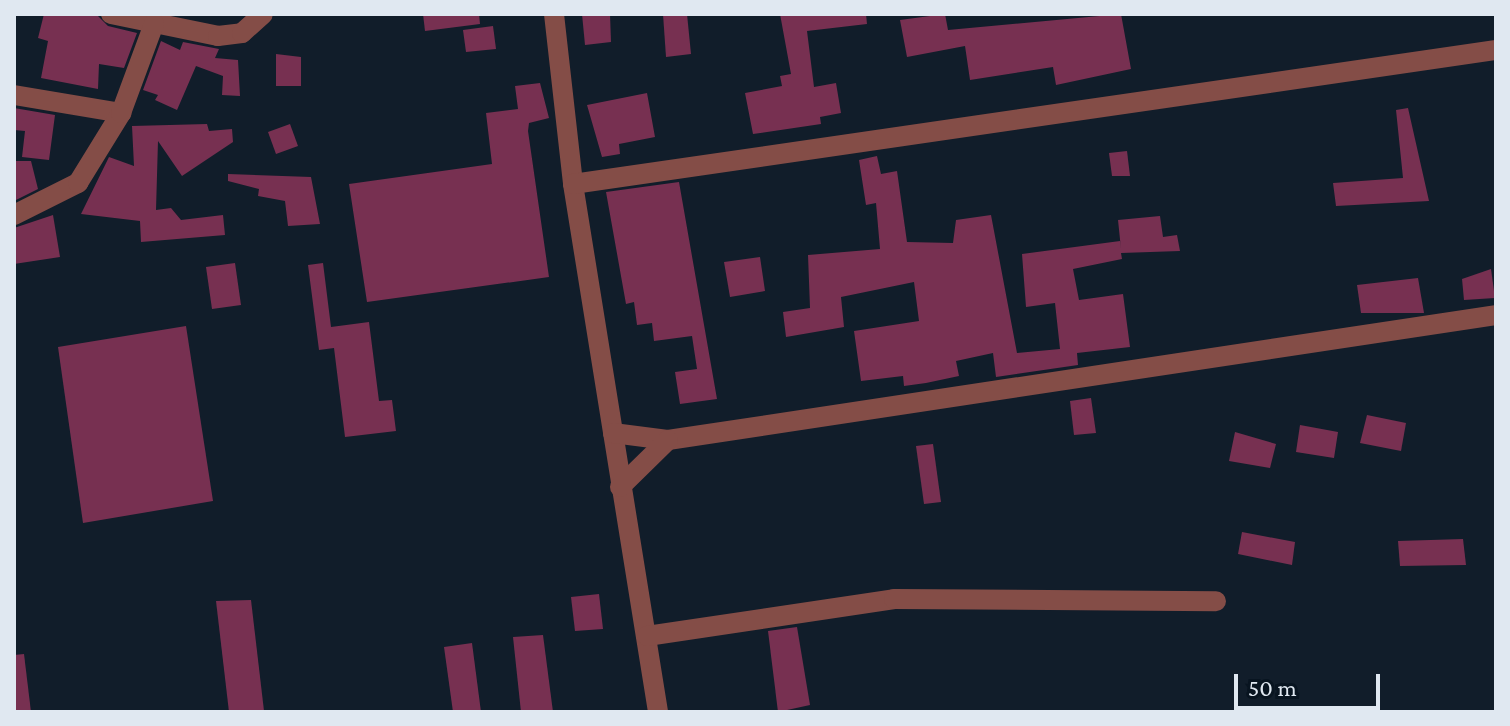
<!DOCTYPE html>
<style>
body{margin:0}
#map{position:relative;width:1510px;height:726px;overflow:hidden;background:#111d2a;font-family:"Crimson Pro",serif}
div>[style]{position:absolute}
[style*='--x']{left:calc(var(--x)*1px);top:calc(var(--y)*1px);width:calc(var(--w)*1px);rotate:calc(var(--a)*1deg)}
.building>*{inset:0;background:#773051}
.minor>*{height:20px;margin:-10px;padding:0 10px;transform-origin:10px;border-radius:10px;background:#844d47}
span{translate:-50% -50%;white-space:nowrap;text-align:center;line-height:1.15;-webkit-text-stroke:8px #081420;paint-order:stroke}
.frame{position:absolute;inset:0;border:16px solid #e0e8f1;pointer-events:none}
.scale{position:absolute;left:1234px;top:674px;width:146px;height:36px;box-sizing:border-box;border:4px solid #e0e8f1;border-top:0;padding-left:10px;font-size:24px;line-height:28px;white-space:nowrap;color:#e0e8f1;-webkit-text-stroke:6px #081420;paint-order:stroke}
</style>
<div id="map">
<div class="building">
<div style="clip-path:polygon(44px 14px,98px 16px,108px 26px,137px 33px,124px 68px,99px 64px,98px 89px,41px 78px,48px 41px,38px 38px)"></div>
<div style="clip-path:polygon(423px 14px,479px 14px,480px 24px,425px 31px)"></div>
<div style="clip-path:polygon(582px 14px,610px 14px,611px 42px,585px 45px)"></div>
<div style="clip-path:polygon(663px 14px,687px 14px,691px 54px,666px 57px)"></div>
<div style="clip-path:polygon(780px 14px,866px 14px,867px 24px,807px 31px,814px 87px,836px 83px,841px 113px,820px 117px,821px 124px,753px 134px,745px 93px,782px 86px,780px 76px,791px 74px)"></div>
<div style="clip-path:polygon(945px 14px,948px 30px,1121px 14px,1131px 69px,1056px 85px,1053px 67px,970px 80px,965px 46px,907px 57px,900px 20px)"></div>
<div style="clip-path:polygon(493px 26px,496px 49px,466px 52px,463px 30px)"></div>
<div style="clip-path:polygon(161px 41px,180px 50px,183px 42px,219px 49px,215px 58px,238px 60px,240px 96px,222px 95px,223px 76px,196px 66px,177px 110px,155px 100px,158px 95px,143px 90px)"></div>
<div style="clip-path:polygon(276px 54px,301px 57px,301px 86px,276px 86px)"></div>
<div style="clip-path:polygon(540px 83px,549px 118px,529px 123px,528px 131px,549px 277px,367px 302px,349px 184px,492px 164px,486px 113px,518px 109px,515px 86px)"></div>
<div style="clip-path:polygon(647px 93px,655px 137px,619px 144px,620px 154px,602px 157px,587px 105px)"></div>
<div style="clip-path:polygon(14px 108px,55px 115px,49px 160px,22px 157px,25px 131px,14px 130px)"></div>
<div style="clip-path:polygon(1408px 108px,1429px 201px,1336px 206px,1333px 183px,1403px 178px,1396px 110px)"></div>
<div style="clip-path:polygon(207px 124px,209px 131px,232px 129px,233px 142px,182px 176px,158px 141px,156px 210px,171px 208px,181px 220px,223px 215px,225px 235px,141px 242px,140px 221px,81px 214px,109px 157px,134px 166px,132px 126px)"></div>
<div style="clip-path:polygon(290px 124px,298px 146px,276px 154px,268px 132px)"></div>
<div style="clip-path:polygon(1127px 151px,1130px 176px,1112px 176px,1109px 153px)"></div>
<div style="clip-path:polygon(877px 156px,881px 174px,897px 171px,907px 242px,953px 243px,956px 220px,991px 215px,1017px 353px,1060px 349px,1055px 303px,1026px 307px,1022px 254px,1120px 241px,1121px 249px,1118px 220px,1160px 216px,1163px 237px,1177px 235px,1180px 251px,1121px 253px,1122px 259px,1073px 269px,1079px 300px,1123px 294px,1130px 347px,1077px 353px,1078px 365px,996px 377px,993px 353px,956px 361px,959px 376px,926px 383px,904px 386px,903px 376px,861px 381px,854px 331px,919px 321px,914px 282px,841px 297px,844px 327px,786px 337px,783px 312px,810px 308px,808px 255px,880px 249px,876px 203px,866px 205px,859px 160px)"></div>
<div style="clip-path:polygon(15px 161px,31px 161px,38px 189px,16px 200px)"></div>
<div style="clip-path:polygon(228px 174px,311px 177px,320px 224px,288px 226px,285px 201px,258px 196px,259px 189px,228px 181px)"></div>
<div style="clip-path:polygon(679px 182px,717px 399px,680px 404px,675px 372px,697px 369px,692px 336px,654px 341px,652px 323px,637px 325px,634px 302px,626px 304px,606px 192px)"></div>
<div style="clip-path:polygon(53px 215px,60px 257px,14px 264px,14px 228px)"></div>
<div style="clip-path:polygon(760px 257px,765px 291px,730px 297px,724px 262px)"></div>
<div style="clip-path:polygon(235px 263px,241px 305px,212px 309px,206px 267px)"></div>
<div style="clip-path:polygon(323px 263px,331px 327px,369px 322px,379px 401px,392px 400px,396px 431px,345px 437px,334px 348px,319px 350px,308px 265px)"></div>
<div style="clip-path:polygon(1491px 269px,1495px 298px,1464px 300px,1462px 279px)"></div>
<div style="clip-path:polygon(1418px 278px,1424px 313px,1361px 313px,1357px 285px)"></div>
<div style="clip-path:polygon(186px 326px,213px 501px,83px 523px,58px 347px)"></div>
<div style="clip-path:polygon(1091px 398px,1096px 433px,1074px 435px,1070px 401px)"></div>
<div style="clip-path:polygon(1367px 415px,1406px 423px,1401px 451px,1360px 443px)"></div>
<div style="clip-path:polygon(1300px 425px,1338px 432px,1334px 458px,1296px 452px)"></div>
<div style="clip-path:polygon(1235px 432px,1276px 444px,1270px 468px,1229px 461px)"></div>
<div style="clip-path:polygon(933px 444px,941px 502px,924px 504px,916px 446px)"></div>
<div style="clip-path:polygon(1242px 532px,1295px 542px,1292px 565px,1238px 554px)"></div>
<div style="clip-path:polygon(1463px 539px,1466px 565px,1400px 566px,1398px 541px)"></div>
<div style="clip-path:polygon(599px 594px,603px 629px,575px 631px,571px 597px)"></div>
<div style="clip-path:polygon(251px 600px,264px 711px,229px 712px,216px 601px)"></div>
<div style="clip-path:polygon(797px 627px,810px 705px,778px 712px,768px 631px)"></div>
<div style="clip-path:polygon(543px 635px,553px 712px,521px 712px,513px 637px)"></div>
<div style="clip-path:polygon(472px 643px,481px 712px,453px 712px,444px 647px)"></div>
<div style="clip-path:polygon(24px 654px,31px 712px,14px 712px,14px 655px)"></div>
</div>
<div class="minor">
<div style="--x:111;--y:14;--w:109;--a:11.6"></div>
<div style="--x:218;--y:36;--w:24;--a:-7"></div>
<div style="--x:242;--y:33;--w:28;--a:-42"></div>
<div style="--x:554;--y:14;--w:171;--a:83.6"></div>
<div style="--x:573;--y:184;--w:535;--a:80.85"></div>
<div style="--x:14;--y:95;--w:109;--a:9.5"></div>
<div style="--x:573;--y:184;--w:933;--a:-8.26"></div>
<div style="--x:14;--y:215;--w:72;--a:-26.6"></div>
<div style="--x:78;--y:183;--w:82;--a:-58.4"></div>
<div style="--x:121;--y:113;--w:95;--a:-69.7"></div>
<div style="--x:613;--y:433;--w:55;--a:7.3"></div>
<div style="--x:668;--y:440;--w:837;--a:-8.58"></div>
<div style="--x:620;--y:487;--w:67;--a:-44.4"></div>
<div style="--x:647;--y:636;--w:250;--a:-8.5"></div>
<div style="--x:894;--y:599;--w:322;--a:0.4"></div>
</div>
<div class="frame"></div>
<div class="scale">50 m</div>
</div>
